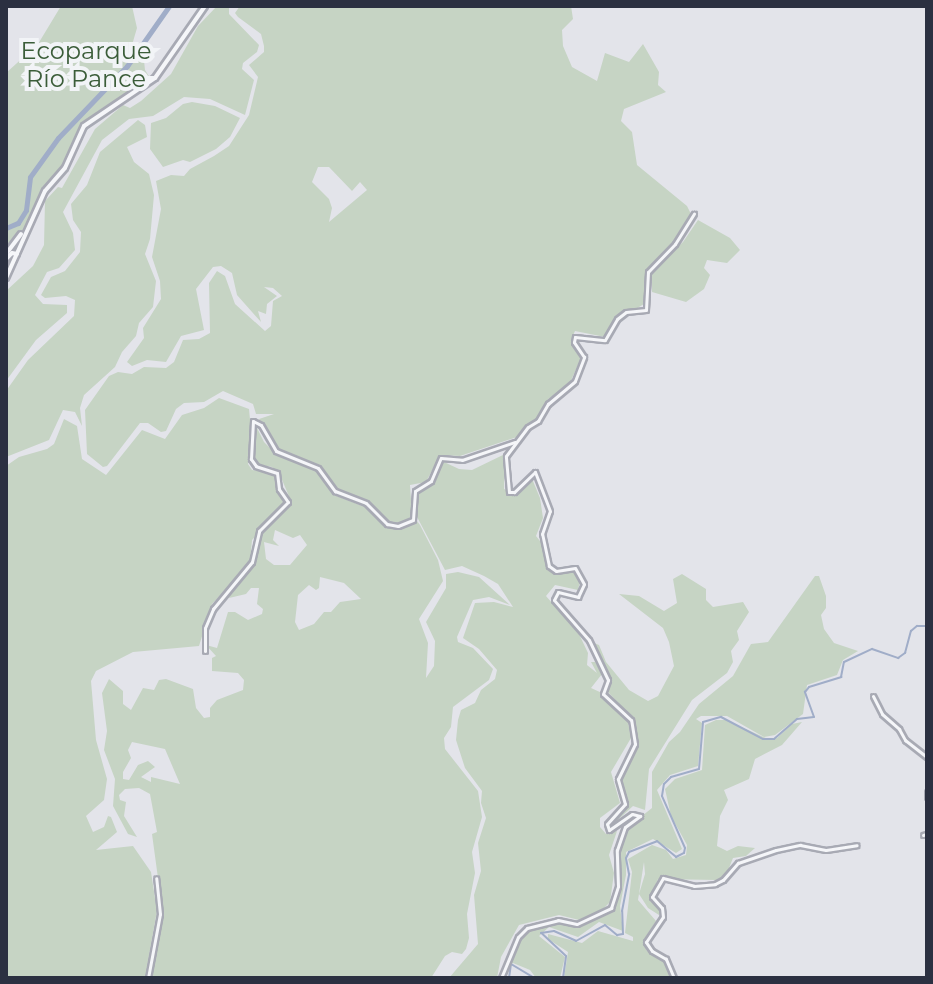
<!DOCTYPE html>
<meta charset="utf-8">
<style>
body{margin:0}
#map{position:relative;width:933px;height:984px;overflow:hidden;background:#e3e4ea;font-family:Montserrat,sans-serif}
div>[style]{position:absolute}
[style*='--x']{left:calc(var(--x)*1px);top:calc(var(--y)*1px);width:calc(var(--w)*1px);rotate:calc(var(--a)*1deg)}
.green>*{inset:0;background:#c6d4c4}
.stream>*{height:2px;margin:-1px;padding:0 1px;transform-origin:1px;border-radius:1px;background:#a0adc8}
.river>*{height:5px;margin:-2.5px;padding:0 2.5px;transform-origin:2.5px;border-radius:2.5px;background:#a0adc8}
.roads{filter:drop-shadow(2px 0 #a8aab4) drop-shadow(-2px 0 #a8aab4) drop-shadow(0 2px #a8aab4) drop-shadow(0 -2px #a8aab4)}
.minor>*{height:3px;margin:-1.5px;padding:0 1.5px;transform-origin:1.5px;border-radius:1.5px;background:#f5f6f9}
.tertiary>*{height:4px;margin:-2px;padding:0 2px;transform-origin:2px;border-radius:2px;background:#f5f6f9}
span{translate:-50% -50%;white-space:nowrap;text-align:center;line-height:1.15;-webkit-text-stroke:8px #f2f4f7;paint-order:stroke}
.park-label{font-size:24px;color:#3b5d39}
.frame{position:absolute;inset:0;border:8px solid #2b3041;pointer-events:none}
</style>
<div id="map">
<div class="green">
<div style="clip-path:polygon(61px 6px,132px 6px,137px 28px,132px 45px,143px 51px,145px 70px,152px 81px,84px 126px,68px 162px,45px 191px,33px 220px,6px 251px,6px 73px,38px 44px)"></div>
<div style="clip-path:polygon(217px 6px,229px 6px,229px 14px,259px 45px,257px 52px,243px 63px,242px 69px,254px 80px,245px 115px,210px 99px,184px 97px,153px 116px,129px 119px,102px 140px,63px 212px,73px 233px,75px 250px,59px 268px,47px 272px,35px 295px,43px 304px,67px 305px,67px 313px,36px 340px,6px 381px,6px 291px,33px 266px,44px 245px,45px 201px,58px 187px,62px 188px,95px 129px,123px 105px,130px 108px,141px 101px,171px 74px,198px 26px)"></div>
<div style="clip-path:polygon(evenodd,240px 6px,571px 6px,573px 19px,562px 30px,563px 46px,572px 67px,597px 81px,605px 53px,629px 62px,643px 44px,659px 72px,658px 85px,666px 92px,624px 109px,621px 121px,632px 132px,637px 165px,687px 206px,692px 216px,679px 239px,647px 270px,644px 304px,614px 322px,605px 337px,575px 331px,571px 340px,581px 358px,569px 385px,548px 399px,538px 417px,517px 437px,460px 456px,440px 455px,426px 482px,410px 485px,412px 515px,405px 523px,385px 521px,369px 503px,338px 490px,321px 466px,276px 450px,259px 419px,274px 414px,256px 414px,253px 404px,223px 391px,204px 402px,184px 403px,176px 409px,166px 431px,161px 432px,148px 423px,140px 423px,107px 466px,103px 467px,87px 454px,85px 410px,109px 376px,118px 372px,132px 374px,144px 367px,166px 368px,174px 362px,183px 340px,199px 339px,210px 333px,209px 283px,217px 271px,225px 276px,235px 304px,265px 331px,271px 326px,273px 301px,282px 296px,273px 288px,264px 287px,277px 296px,267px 304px,266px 314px,258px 311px,261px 322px,237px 295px,232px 273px,221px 266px,213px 267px,196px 289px,204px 330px,181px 336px,166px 362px,147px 360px,132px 366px,127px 362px,144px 338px,143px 328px,161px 299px,160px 281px,152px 257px,161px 209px,156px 181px,171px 175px,184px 176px,190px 169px,214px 156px,229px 146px,249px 115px,258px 77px,249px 65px,264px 52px,264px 46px,261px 34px,238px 17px,235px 13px,240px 6px,318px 167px,329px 167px,352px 191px,360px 182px,367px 190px,329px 222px,332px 208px,329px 199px,312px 182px,318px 167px)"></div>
<div style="clip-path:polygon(192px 102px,215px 106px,240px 118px,230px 137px,216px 149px,190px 162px,183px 160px,163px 167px,150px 149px,151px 123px,166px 118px,183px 104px)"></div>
<div style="clip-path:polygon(138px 120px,145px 125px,147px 137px,127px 147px,134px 162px,149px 174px,154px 195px,150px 239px,145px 254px,156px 281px,153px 307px,139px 323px,136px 336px,122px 352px,115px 367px,84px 395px,80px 408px,82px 426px,75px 412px,63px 410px,49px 440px,6px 457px,6px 391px,28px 360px,74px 316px,75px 300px,66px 296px,45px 298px,41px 295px,51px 277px,65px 271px,80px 252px,81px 232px,73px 220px,71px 204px,87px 185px,100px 152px)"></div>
<div style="clip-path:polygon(698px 220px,730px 238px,740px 250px,727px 263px,707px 260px,704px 268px,710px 275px,704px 289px,686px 302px,652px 292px,652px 271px,683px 242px)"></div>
<div style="clip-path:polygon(219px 398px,249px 409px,252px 441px,248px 464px,252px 470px,271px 472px,275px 476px,284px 505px,252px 540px,250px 563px,212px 604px,199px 646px,133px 652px,96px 671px,91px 681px,96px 740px,107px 779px,104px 800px,86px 816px,93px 832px,104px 827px,108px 816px,111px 817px,117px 832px,96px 850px,133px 846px,151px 872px,157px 911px,145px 978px,6px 978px,6px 466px,19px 457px,47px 449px,54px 444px,64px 419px,77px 426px,82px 459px,106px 475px,142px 430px,165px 439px,182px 415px,204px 408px)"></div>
<div style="clip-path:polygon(evenodd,254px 422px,264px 442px,274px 452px,315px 469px,334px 495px,365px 507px,385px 527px,397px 529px,417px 521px,420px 525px,438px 560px,443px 581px,419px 619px,428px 643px,426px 678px,434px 666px,435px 641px,426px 622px,446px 588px,446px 574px,458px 572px,479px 577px,510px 605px,489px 597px,473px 600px,457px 637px,458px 642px,473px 648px,493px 669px,489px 680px,453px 707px,451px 727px,444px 738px,445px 749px,478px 791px,482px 817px,472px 852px,475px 873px,467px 914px,469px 938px,466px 949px,462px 954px,452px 952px,445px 956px,431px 978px,149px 978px,163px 915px,152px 834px,157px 832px,150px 794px,139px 788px,125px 789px,119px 795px,120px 800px,126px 802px,124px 816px,137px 837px,128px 834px,113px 806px,115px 779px,104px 750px,107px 731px,102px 693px,109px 679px,123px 691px,123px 704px,131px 710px,143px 688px,154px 690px,159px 680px,166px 679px,193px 689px,196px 708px,204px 718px,210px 717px,210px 708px,217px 700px,243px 690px,244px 680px,238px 673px,212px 671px,212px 658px,216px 656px,206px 645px,217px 648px,228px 612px,235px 612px,248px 620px,262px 614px,263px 609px,257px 604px,259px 588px,251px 588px,246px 594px,229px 598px,236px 582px,253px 563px,263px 531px,291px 501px,280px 475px,272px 467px,255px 464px,254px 422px,275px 530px,293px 538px,300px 535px,307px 545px,290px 565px,274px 565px,266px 559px,264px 542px,279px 546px,273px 540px,275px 530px,254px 422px,320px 577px,344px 583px,361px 599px,340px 602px,331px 612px,324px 612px,314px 624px,299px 630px,295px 622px,298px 595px,309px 585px,316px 590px,319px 588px,320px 577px,254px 422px,132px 742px,165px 749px,180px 784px,151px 777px,151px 782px,141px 777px,155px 767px,148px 761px,138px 765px,129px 780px,123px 779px,123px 772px,131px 758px,128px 750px,132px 742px)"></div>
<div style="clip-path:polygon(505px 454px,504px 489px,514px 493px,530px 474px,540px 498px,543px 518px,536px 536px,544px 546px,546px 564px,558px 573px,573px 572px,580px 581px,578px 590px,555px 585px,546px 596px,579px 634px,588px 653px,587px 665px,597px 673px,591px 662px,595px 662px,602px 674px,591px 688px,602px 693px,627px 717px,631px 738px,611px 772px,620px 803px,600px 818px,600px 827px,606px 834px,617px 831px,609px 855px,614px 873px,610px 902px,599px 913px,579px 920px,559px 915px,519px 925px,501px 957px,497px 978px,449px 978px,478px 944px,474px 895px,481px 871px,478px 843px,486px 818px,481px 803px,482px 791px,465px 768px,456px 740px,458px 720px,461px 710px,475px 703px,481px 690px,495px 679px,497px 670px,479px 649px,463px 638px,475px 603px,494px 602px,513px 607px,498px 584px,484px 576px,462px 566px,445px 570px,416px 515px,414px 498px,444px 462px,459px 469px,472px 470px)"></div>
<div style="clip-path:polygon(682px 574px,706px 589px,706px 600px,713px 607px,743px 602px,749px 612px,737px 631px,739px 640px,731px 651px,733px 662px,727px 673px,692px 700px,649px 769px,645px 810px,633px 806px,611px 826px,628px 805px,621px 777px,637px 740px,633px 719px,608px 692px,609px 675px,593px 646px,594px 643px,599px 645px,606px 662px,629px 690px,648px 701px,658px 696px,674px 666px,669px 642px,663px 628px,619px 594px,639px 596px,664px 611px,677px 603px,673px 579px)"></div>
<div style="clip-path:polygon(815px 576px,819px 576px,826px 596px,826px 608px,821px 615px,824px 629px,834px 643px,858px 651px,843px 660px,837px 675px,807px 685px,803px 714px,775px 735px,764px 737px,727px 716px,701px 716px,696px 719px,702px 723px,698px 766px,670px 775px,657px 790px,682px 849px,676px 853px,653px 839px,626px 852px,626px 875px,620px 906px,623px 931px,599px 922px,578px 937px,549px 927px,539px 936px,565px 957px,560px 978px,536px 978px,530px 970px,513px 963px,507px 966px,507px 978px,501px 978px,520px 939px,530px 930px,558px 922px,581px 925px,605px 914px,612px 907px,619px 883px,617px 852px,628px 827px,652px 808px,652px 772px,669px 742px,680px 732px,699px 704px,733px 676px,751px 644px,768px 642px)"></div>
<div style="clip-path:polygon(716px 720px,726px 720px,770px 740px,777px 738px,792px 724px,802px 722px,782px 745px,755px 759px,749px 779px,724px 790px,728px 800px,720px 816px,717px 846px,727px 851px,738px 846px,755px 848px,746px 856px,733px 858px,727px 873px,717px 880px,658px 879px,650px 898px,660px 908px,659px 915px,648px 908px,639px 894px,645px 874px,644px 862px,638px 900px,656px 921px,643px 941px,647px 951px,664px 960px,671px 978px,564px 978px,568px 952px,548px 939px,548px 934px,582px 943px,598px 931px,633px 941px,633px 937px,625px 933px,632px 872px,628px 859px,652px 845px,666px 850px,673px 859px,686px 855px,687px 845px,671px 816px,665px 789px,675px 779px,702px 770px,705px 725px)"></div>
</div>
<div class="stream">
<div style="--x:509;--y:978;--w:14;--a:-82"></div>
<div style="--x:511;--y:964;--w:27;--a:31"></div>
<div style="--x:563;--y:978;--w:22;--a:-82"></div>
<div style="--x:566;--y:956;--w:34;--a:-137"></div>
<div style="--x:541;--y:933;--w:13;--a:-9"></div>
<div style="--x:554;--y:931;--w:24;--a:24"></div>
<div style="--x:576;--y:941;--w:33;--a:-29"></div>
<div style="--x:605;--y:925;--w:16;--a:40"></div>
<div style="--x:617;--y:935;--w:6;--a:-9"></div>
<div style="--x:623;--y:934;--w:23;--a:-92"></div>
<div style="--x:622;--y:911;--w:38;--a:-79"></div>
<div style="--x:629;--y:874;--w:16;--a:-101"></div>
<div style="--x:626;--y:858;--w:7;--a:-63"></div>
<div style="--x:629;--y:852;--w:30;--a:-21"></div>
<div style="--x:657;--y:841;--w:25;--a:40"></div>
<div style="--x:676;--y:857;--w:9;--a:-27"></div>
<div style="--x:684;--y:853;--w:5;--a:-79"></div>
<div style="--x:685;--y:848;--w:57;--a:-113.9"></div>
<div style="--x:662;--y:796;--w:12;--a:-81"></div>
<div style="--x:664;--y:784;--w:10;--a:-45"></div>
<div style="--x:671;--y:777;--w:29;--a:-16"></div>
<div style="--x:699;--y:769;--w:47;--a:-85.1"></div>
<div style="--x:703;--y:722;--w:19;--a:-16"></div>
<div style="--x:721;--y:717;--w:47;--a:27.6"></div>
<div style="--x:763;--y:739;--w:11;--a:0"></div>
<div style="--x:774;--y:739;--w:30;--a:-41"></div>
<div style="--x:797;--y:719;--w:17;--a:-7"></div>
<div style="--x:814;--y:717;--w:27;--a:-110"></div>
<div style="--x:805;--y:692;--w:6;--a:-51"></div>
<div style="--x:809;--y:687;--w:34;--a:-17"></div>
<div style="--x:841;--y:677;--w:15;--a:-79"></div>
<div style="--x:844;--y:662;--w:31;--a:-25"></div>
<div style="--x:872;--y:649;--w:28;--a:19"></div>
<div style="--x:898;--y:658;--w:9;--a:-36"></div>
<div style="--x:905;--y:653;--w:23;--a:-75"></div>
<div style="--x:911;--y:631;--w:8;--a:-40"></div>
<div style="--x:917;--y:626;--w:10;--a:0"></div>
</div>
<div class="river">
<div style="--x:6;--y:228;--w:13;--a:-23"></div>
<div style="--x:18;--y:223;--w:15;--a:-58"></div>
<div style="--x:26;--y:210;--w:33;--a:-83"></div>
<div style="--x:30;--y:177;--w:48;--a:-54.3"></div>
<div style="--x:58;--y:138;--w:100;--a:-46.2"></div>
<div style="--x:127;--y:66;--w:73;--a:-55"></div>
</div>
<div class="roads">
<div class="minor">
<div style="--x:253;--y:421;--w:9;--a:27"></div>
<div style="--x:261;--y:425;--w:30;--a:60"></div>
<div style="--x:276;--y:451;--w:45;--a:22"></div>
<div style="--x:318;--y:468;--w:29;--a:54"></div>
<div style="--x:335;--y:491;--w:33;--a:21"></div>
<div style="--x:366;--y:503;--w:30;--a:45"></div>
<div style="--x:387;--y:524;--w:11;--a:10"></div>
<div style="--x:398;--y:526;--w:16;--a:-22"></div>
<div style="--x:413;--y:520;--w:29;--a:-86"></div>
<div style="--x:415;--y:491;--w:19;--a:-32"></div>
<div style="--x:431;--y:481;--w:25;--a:-67"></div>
<div style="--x:441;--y:458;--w:21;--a:5"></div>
<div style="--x:462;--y:460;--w:56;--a:-18.8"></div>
<div style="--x:205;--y:651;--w:23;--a:-90"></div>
<div style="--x:205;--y:628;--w:21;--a:-67"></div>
<div style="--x:213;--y:609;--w:61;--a:-50.3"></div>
<div style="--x:252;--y:562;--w:32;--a:-77"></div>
<div style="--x:259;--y:531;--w:41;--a:-45"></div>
<div style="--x:288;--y:502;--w:16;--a:-125"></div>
<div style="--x:279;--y:489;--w:16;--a:-97"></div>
<div style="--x:277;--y:473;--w:22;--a:-162"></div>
<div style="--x:256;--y:466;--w:9;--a:-126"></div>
<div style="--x:251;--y:459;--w:38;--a:-87"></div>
<div style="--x:873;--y:696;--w:20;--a:63"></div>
<div style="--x:882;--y:714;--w:23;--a:41"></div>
<div style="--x:899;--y:729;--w:13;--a:61"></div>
<div style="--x:905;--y:740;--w:28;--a:38"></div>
<div style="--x:927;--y:792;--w:5;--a:90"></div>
<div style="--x:923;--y:835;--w:4;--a:-14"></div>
<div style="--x:148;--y:978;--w:65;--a:-79.4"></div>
<div style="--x:160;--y:914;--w:36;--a:-96"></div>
<div style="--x:501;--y:978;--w:44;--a:-67.5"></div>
<div style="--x:518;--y:937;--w:13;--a:-45"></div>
<div style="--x:527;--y:928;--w:32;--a:-14"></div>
<div style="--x:558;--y:920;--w:19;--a:12"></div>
<div style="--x:577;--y:924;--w:38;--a:-25"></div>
<div style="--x:611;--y:908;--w:23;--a:-72"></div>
<div style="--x:618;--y:886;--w:36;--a:-92"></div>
<div style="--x:617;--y:850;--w:24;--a:-71"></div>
<div style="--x:625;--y:827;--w:19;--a:-36"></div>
<div style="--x:640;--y:816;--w:8;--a:-166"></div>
<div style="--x:632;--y:814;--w:28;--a:145"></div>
<div style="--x:609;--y:830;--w:6;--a:-108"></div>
<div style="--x:607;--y:824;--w:27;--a:-48"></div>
<div style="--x:625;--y:804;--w:26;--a:-106"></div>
<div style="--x:618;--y:779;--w:39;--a:-64"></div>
<div style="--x:635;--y:744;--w:24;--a:-99"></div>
<div style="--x:631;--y:720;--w:38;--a:-137"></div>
<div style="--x:603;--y:694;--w:15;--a:-70"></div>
<div style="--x:608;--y:680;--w:44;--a:-115.4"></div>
<div style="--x:589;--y:640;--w:53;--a:-131.2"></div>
<div style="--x:554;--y:600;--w:9;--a:-63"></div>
<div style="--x:558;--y:592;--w:21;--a:14"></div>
<div style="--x:578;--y:597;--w:14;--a:-65"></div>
<div style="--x:584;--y:584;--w:18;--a:-119"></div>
<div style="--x:575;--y:568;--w:19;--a:171"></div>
<div style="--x:556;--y:571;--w:9;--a:-144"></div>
<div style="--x:549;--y:566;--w:33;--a:-102"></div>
<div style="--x:542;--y:534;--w:24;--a:-71"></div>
<div style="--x:550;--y:511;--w:42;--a:-111"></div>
<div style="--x:535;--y:472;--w:29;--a:136"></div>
<div style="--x:514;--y:492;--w:5;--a:180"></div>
<div style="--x:509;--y:492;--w:36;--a:-95"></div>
<div style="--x:506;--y:456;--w:36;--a:-53"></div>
<div style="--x:528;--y:427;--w:12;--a:-31"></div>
<div style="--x:538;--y:421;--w:20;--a:-60"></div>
<div style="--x:548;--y:404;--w:35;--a:-40"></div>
<div style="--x:575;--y:381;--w:26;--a:-69"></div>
<div style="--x:584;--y:357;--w:18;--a:-124"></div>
<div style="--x:574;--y:342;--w:5;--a:-79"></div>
<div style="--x:575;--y:337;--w:30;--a:6"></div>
<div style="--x:605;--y:340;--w:24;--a:-60"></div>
<div style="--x:617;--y:319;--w:11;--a:-38"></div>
<div style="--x:626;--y:312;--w:20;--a:-6"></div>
<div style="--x:646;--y:310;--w:38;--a:-87"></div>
<div style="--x:648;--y:272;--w:39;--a:-46"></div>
<div style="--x:675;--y:244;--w:36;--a:-58"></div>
<div style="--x:674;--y:978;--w:21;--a:-113"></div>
<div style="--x:666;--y:959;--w:16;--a:-150"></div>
<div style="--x:652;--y:951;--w:11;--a:-124"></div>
<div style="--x:646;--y:942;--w:30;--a:-56"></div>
<div style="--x:663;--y:917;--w:9;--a:-96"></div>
<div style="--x:662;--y:908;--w:15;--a:-132"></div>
<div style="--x:652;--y:897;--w:22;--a:-60"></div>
<div style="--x:663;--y:878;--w:32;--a:14"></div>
<div style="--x:694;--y:886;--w:21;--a:-5"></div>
<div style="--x:715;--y:884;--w:9;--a:-27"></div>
<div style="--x:723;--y:880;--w:23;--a:-49"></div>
<div style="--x:738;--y:863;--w:40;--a:-18.9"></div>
<div style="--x:776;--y:850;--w:25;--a:-12"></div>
<div style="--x:800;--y:845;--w:26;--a:11"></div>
<div style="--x:826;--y:850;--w:31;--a:-9"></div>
</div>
<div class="tertiary">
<div style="--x:6;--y:254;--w:25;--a:-53"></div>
<div style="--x:6;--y:259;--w:8;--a:-45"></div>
<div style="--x:12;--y:253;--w:5;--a:11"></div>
<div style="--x:6;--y:278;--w:95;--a:-65.9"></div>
<div style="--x:45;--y:191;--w:30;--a:-49"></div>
<div style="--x:65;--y:168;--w:46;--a:-65.7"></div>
<div style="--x:84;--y:126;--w:86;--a:-34.1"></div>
<div style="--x:155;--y:78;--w:88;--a:-55.2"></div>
</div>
</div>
<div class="park-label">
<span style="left:86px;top:65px">Ecoparque<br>Río Pance</span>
</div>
<div class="frame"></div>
</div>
